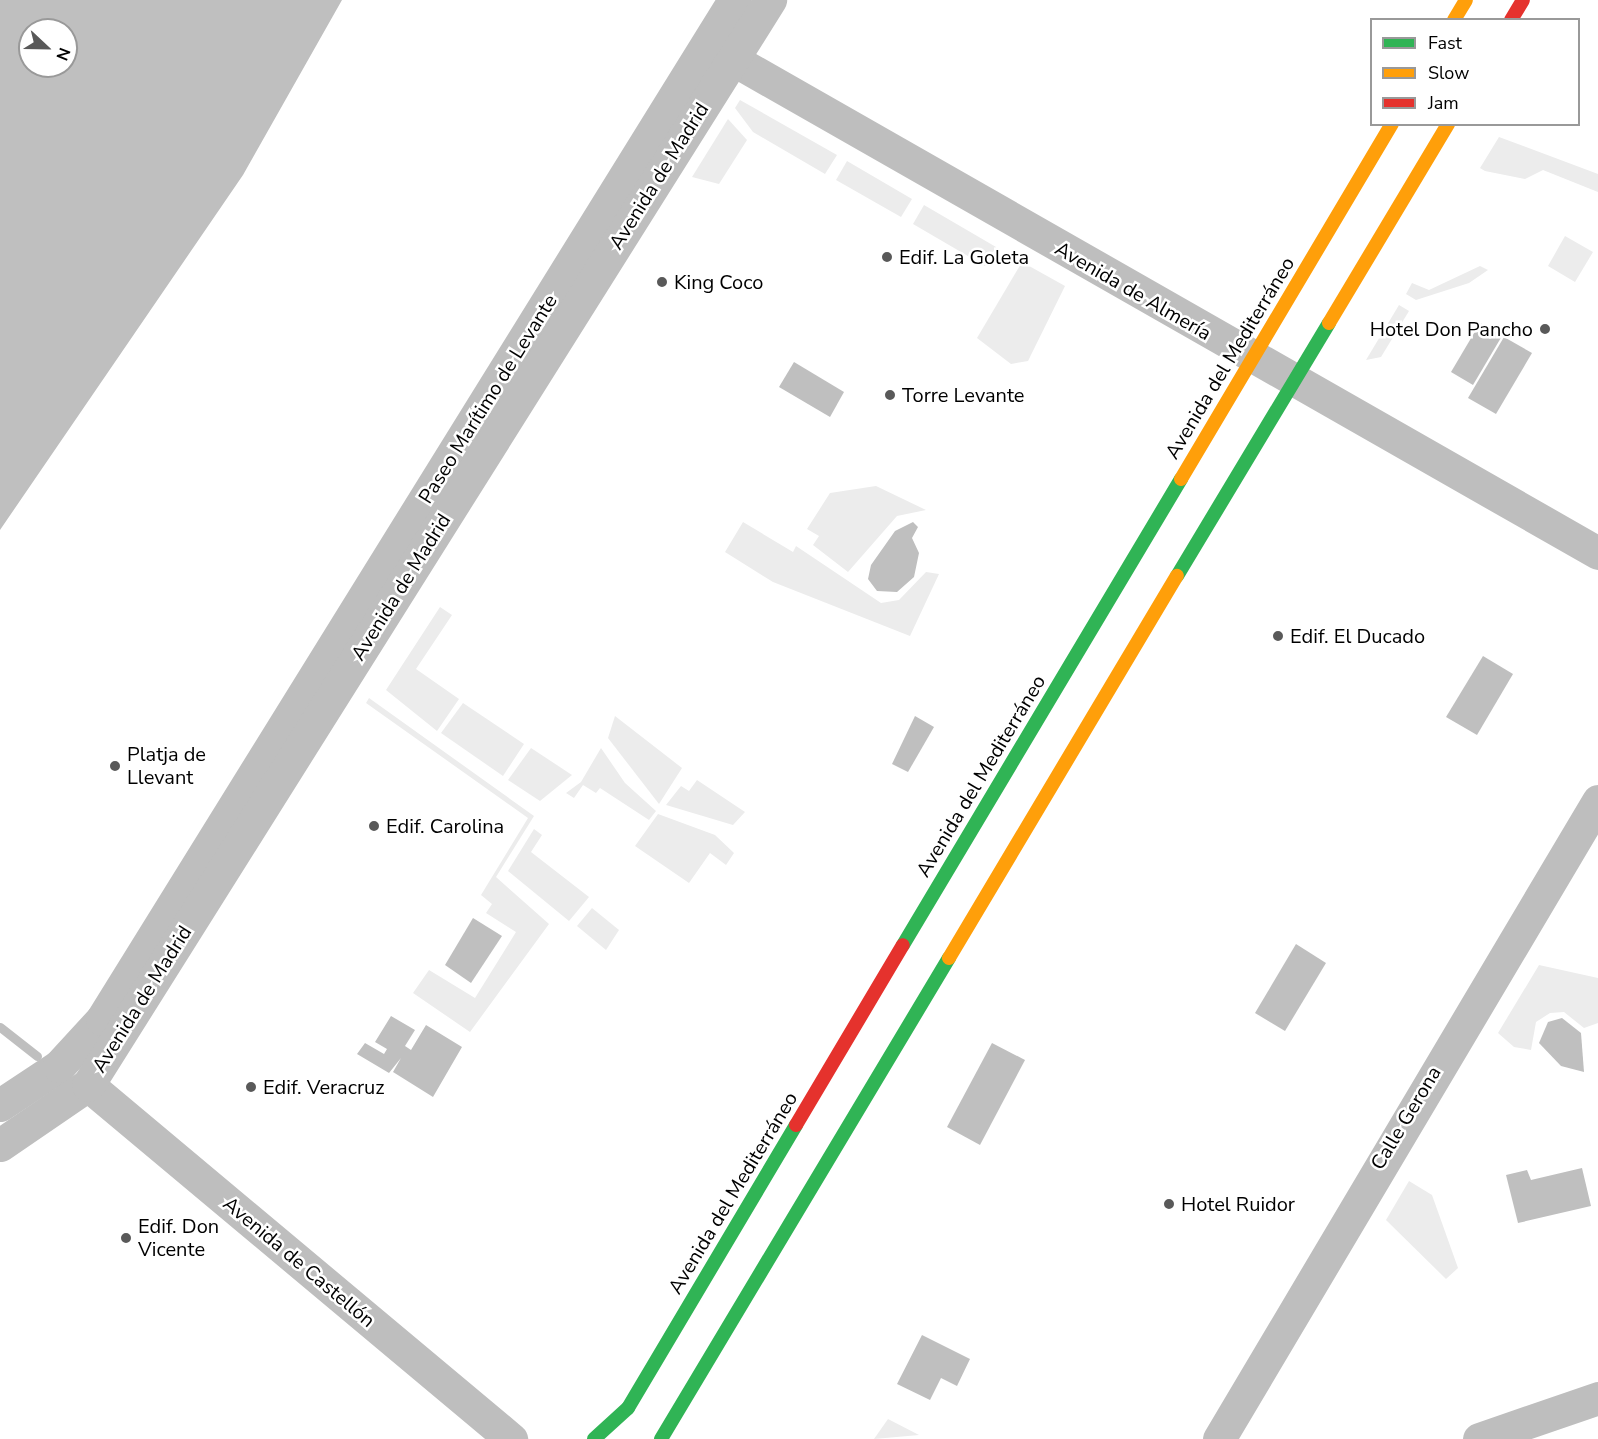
<!DOCTYPE html>
<meta charset="utf-8">
<style>
body{margin:0}
#map{position:relative;width:1598px;height:1439px;overflow:hidden;background:#fff;font-family:"Nunito Sans",sans-serif}
div>[style]{position:absolute}
[style*='--x']{left:calc(var(--x)*1px);top:calc(var(--y)*1px);width:calc(var(--w)*1px);rotate:calc(var(--a)*1deg)}
.green>*{inset:0;background:#ececec}
.water>*{inset:0;background:#bfbfbf}
.stream>*{height:9px;margin:-4.5px;padding:0 4.5px;transform-origin:4.5px;border-radius:4.5px;background:#bfbfbf}
.street>*{height:33px;margin:-16.5px;padding:0 16.5px;transform-origin:16.5px;border-radius:16.5px;background:#bebebe}
.fast>*{height:14px;margin:-7px;padding:0 7px;transform-origin:7px;border-radius:7px;background:#30b455}
.slow>*{height:14px;margin:-7px;padding:0 7px;transform-origin:7px;border-radius:7px;background:#ff9f0a}
.jam>*{height:14px;margin:-7px;padding:0 7px;transform-origin:7px;border-radius:7px;background:#e5322d}
.dots>*{width:16px;height:16px;translate:-50% -50%;box-sizing:border-box;border:3px solid #fff;border-radius:50%}
span{translate:-50% -50%;white-space:nowrap;text-align:center;line-height:1.15;-webkit-text-stroke:5px #fff;paint-order:stroke}
.street-label{font-size:20px;color:#000}
.poi-label{font-size:20px;color:#000}
.left{translate:0 -50%;text-align:left}
.right{translate:-100% -50%;text-align:right}
.legend{position:absolute;left:1370px;top:18px;width:210px;height:108px;box-sizing:border-box;background:#fff;border:2px solid #999;margin:0;padding:8px 10px;list-style:none;font-size:18px;color:#000}
.legend li{display:flex;align-items:center;gap:12px;height:30px}
.legend b{width:30px;border:2px solid #999}
.north{position:absolute;left:18px;top:18px;width:60px;height:60px;box-sizing:border-box;background:#fff;border:2px solid #999;border-radius:50%;rotate:112deg;font-size:16px;font-weight:700;line-height:24px;text-align:center;color:#000}
.north::after{content:'';display:block;margin:auto;width:21px;height:27px;background:#595959;clip-path:polygon(50% 0,100% 100%,50% 72%,0 100%)}
</style>
<div id="map">
<div class="green">
<div style="clip-path:polygon(740px 100px,837px 155px,825px 174px,753px 132px,735px 108px)"></div>
<div style="clip-path:polygon(728px 119px,747px 140px,719px 184px,692px 177px)"></div>
<div style="clip-path:polygon(1499px 137px,1598px 174px,1598px 192px,1543px 170px,1525px 179px,1485px 171px,1480px 168px)"></div>
<div style="clip-path:polygon(847px 161px,912px 199px,901px 217px,836px 180px)"></div>
<div style="clip-path:polygon(924px 205px,996px 247px,985px 266px,913px 224px)"></div>
<div style="clip-path:polygon(1565px 236px,1593px 252px,1575px 282px,1548px 266px)"></div>
<div style="clip-path:polygon(1022px 262px,1065px 286px,1028px 361px,1011px 364px,977px 338px)"></div>
<div style="clip-path:polygon(1480px 266px,1488px 270px,1469px 283px,1416px 300px,1406px 294px,1412px 283px,1429px 290px)"></div>
<div style="clip-path:polygon(1399px 305px,1409px 311px,1381px 357px,1366px 360px)"></div>
<div style="clip-path:polygon(876px 486px,926px 510px,897px 516px,848px 572px,813px 545px,819px 536px,807px 529px,830px 493px)"></div>
<div style="clip-path:polygon(743px 522px,793px 552px,796px 546px,881px 603px,899px 600px,926px 572px,939px 574px,910px 636px,773px 582px,725px 552px)"></div>
<div style="clip-path:polygon(440px 607px,452px 615px,416px 669px,459px 699px,437px 731px,386px 690px)"></div>
<div style="clip-path:polygon(369px 698px,534px 816px,496px 877px,549px 924px,470px 1032px,413px 993px,429px 970px,475px 998px,516px 932px,486px 913px,492px 904px,481px 895px,528px 818px,366px 703px)"></div>
<div style="clip-path:polygon(463px 703px,524px 744px,503px 776px,441px 733px)"></div>
<div style="clip-path:polygon(615px 716px,682px 768px,659px 804px,608px 738px)"></div>
<div style="clip-path:polygon(531px 748px,572px 775px,540px 801px,508px 780px)"></div>
<div style="clip-path:polygon(601px 748px,625px 783px,656px 811px,649px 820px,600px 788px,596px 793px,583px 785px,574px 798px,566px 793px,581px 782px)"></div>
<div style="clip-path:polygon(697px 780px,745px 812px,733px 825px,666px 805px,681px 786px,689px 791px)"></div>
<div style="clip-path:polygon(658px 814px,715px 835px,734px 853px,726px 865px,710px 853px,689px 883px,635px 846px)"></div>
<div style="clip-path:polygon(534px 829px,542px 835px,531px 852px,589px 897px,569px 921px,508px 871px)"></div>
<div style="clip-path:polygon(592px 908px,619px 930px,606px 950px,577px 926px)"></div>
<div style="clip-path:polygon(1539px 965px,1598px 978px,1598px 1023px,1584px 1028px,1564px 1012px,1550px 1013px,1536px 1022px,1531px 1050px,1514px 1047px,1498px 1033px)"></div>
<div style="clip-path:polygon(1409px 1181px,1432px 1195px,1458px 1268px,1446px 1279px,1386px 1220px)"></div>
<div style="clip-path:polygon(888px 1419px,919px 1435px,874px 1439px)"></div>
</div>
<div class="water">
<div style="clip-path:polygon(evenodd,0 0,342px 0,243px 175px,0 530px,0 0,30px 30px,66px 30px,66px 66px,30px 66px,30px 30px)"></div>
<div style="clip-path:polygon(1480px 323px,1502px 336px,1473px 385px,1451px 372px)"></div>
<div style="clip-path:polygon(1504px 337px,1532px 353px,1496px 414px,1468px 398px)"></div>
<div style="clip-path:polygon(794px 362px,844px 392px,830px 417px,779px 387px)"></div>
<div style="clip-path:polygon(913px 522px,918px 527px,912px 538px,919px 553px,914px 577px,897px 592px,877px 591px,868px 579px,871px 565px,895px 531px)"></div>
<div style="clip-path:polygon(1483px 656px,1513px 674px,1477px 735px,1446px 717px)"></div>
<div style="clip-path:polygon(915px 716px,934px 727px,908px 772px,892px 764px)"></div>
<div style="clip-path:polygon(473px 918px,502px 936px,471px 983px,445px 965px)"></div>
<div style="clip-path:polygon(1296px 944px,1326px 963px,1285px 1031px,1255px 1013px)"></div>
<div style="clip-path:polygon(391px 1016px,415px 1030px,405px 1046px,411px 1050px,426px 1025px,462px 1047px,433px 1097px,393px 1072px,401px 1058px,389px 1073px,357px 1054px,365px 1043px,384px 1054px,387px 1049px,375px 1042px)"></div>
<div style="clip-path:polygon(1562px 1018px,1581px 1033px,1584px 1072px,1561px 1066px,1539px 1043px,1548px 1022px)"></div>
<div style="clip-path:polygon(992px 1043px,1025px 1060px,980px 1145px,947px 1127px)"></div>
<div style="clip-path:polygon(1582px 1168px,1591px 1206px,1518px 1223px,1506px 1175px,1527px 1170px,1531px 1180px)"></div>
<div style="clip-path:polygon(922px 1335px,970px 1359px,957px 1386px,941px 1378px,930px 1400px,897px 1384px)"></div>
</div>
<div class="stream">
<div style="--x:0;--y:1027;--w:47;--a:38.1"></div>
</div>
<div class="street">
<div style="--x:732;--y:59;--w:997;--a:29.7"></div>
<div style="--x:88;--y:1085;--w:552;--a:39.93"></div>
<div style="--x:0;--y:1105;--w:71;--a:-33.5"></div>
<div style="--x:59;--y:1066;--w:64;--a:-47.5"></div>
<div style="--x:102;--y:1019;--w:1199;--a:-58.19"></div>
<div style="--x:0;--y:1145;--w:107;--a:-34.3"></div>
<div style="--x:88;--y:1085;--w:1282;--a:-57.85"></div>
<div style="--x:1219;--y:1439;--w:742;--a:-59.29"></div>
<div style="--x:1479;--y:1439;--w:126;--a:-19"></div>
</div>
<div class="fast">
<div style="--x:1177;--y:576;--w:295;--a:-59"></div>
<div style="--x:903;--y:945;--w:543;--a:-59.18"></div>
<div style="--x:594;--y:1439;--w:46;--a:-42.4"></div>
<div style="--x:628;--y:1408;--w:329;--a:-59.3"></div>
<div style="--x:661;--y:1439;--w:561;--a:-59.09"></div>
</div>
<div class="slow">
<div style="--x:1454;--y:20;--w:23;--a:-59"></div>
<div style="--x:1329;--y:323;--w:232;--a:-59.1"></div>
<div style="--x:1181;--y:479;--w:413;--a:-59.3"></div>
<div style="--x:949;--y:958;--w:445;--a:-59.2"></div>
</div>
<div class="jam">
<div style="--x:1511;--y:20;--w:23;--a:-59"></div>
<div style="--x:796;--y:1125;--w:209;--a:-59.3"></div>
</div>
<div class="dots">
<div style="left:887px;top:257px;background:#595959"></div>
<div style="left:662px;top:282px;background:#595959"></div>
<div style="left:1545px;top:329px;background:#595959"></div>
<div style="left:890px;top:395px;background:#595959"></div>
<div style="left:1278px;top:636px;background:#595959"></div>
<div style="left:115px;top:766px;background:#595959"></div>
<div style="left:374px;top:826px;background:#595959"></div>
<div style="left:251px;top:1087px;background:#595959"></div>
<div style="left:1169px;top:1204px;background:#595959"></div>
<div style="left:126px;top:1238px;background:#595959"></div>
</div>
<div class="street-label">
<span style="left:659px;top:176px;rotate:-58deg">Avenida de Madrid</span>
<span style="left:1133px;top:291px;rotate:30deg">Avenida de Almería</span>
<span style="left:1230px;top:358px;rotate:-59deg">Avenida del Mediterráneo</span>
<span style="left:488px;top:399px;rotate:-58deg">Paseo Marítimo de Levante</span>
<span style="left:401px;top:587px;rotate:-58deg">Avenida de Madrid</span>
<span style="left:981px;top:776px;rotate:-59deg">Avenida del Mediterráneo</span>
<span style="left:142px;top:999px;rotate:-58deg">Avenida de Madrid</span>
<span style="left:1406px;top:1118px;rotate:-59deg">Calle Gerona</span>
<span style="left:733px;top:1193px;rotate:-59deg">Avenida del Mediterráneo</span>
<span style="left:299px;top:1262px;rotate:40deg">Avenida de Castellón</span>
</div>
<div class="poi-label">
<span class="left" style="left:899px;top:257px">Edif. La Goleta</span>
<span class="left" style="left:674px;top:282px">King Coco</span>
<span class="right" style="left:1533px;top:329px">Hotel Don Pancho</span>
<span class="left" style="left:902px;top:395px">Torre Levante</span>
<span class="left" style="left:1290px;top:636px">Edif. El Ducado</span>
<span class="left" style="left:127px;top:766px">Platja de<br>Llevant</span>
<span class="left" style="left:386px;top:826px">Edif. Carolina</span>
<span class="left" style="left:263px;top:1087px">Edif. Veracruz</span>
<span class="left" style="left:1181px;top:1204px">Hotel Ruidor</span>
<span class="left" style="left:138px;top:1238px">Edif. Don<br>Vicente</span>
</div>
<ul class="legend">
<li><b style="height:8px;background:#30b455"></b>Fast</li>
<li><b style="height:8px;background:#ff9f0a"></b>Slow</li>
<li><b style="height:8px;background:#e5322d"></b>Jam</li>
</ul>
<div class="north">N</div>
</div>
